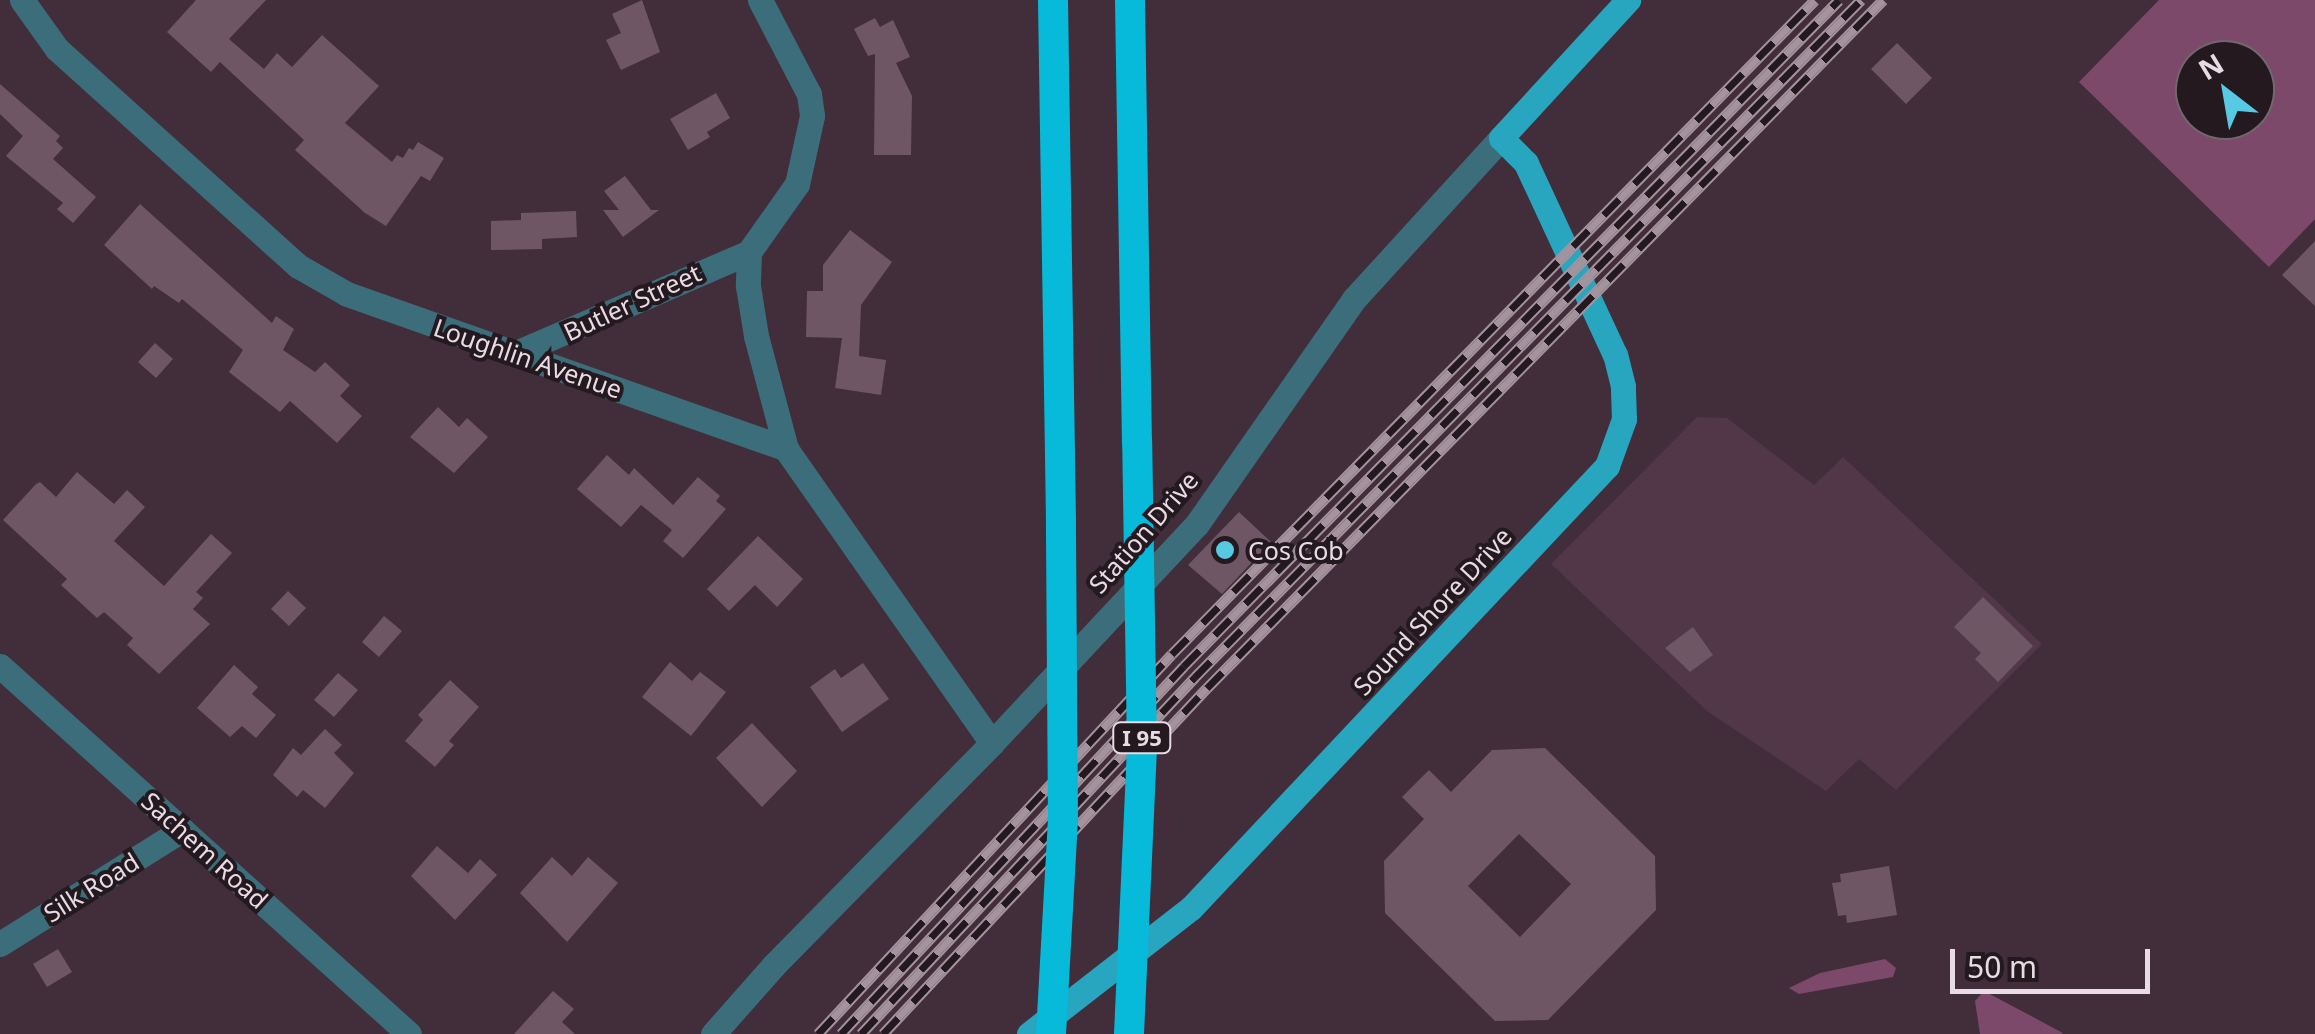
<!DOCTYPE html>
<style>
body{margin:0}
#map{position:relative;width:2315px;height:1034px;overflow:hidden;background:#422d3a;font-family:"Noto Sans",sans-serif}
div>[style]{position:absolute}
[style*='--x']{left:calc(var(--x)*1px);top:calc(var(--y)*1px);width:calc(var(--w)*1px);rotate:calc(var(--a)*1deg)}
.built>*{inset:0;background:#513747}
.green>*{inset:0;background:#7d496a}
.building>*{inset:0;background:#6f5665}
.minor>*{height:25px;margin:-12.5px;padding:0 12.5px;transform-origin:12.5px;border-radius:12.5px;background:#3b6e7a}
.major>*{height:25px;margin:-12.5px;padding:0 12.5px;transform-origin:12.5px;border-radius:12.5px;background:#28a5bf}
.highway>*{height:30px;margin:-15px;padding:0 15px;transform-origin:15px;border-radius:15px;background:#07bada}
.rail>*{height:11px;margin-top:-5.5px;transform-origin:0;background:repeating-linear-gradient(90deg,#23191f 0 22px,#a4939d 0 44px);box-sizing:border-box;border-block:2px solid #a4939d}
.highway-bridge>*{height:30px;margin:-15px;padding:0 15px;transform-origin:15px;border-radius:15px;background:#07bada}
.dots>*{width:28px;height:28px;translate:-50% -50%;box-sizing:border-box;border:5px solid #23191f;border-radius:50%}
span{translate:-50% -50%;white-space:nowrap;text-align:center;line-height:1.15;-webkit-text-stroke:8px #23191f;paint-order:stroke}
.shield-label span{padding:2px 8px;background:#23191f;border:2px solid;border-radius:8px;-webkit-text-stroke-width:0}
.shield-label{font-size:22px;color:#e9dbe3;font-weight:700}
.street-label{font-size:25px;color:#e9dbe3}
.poi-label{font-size:25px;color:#e9dbe3}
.left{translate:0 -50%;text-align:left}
.north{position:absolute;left:2175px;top:40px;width:100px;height:100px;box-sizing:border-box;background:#23191f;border:2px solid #72676d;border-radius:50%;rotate:329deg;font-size:28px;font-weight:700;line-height:40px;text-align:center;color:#e9dbe3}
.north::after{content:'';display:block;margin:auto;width:35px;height:45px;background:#58c9e3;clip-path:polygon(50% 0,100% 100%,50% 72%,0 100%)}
.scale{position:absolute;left:1950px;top:949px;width:200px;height:45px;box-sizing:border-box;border:5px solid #e9dbe3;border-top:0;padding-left:12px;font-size:30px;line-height:35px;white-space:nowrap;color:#e9dbe3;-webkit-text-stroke:8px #23191f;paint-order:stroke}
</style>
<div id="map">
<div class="built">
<div style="clip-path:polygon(1697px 417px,1727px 418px,1814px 485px,1843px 457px,2042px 644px,1896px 790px,1859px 759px,1826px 791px,1707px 711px,1551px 564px)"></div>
</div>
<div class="green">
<div style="clip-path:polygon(evenodd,2159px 0,2315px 0,2315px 219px,2269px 267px,2079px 82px,2159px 0,2255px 60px,2255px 120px,2195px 120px,2195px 60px,2255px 60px)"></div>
<div style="clip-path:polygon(1885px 959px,1896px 968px,1893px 977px,1799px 994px,1789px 988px,1820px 973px)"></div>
<div style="clip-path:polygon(1984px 991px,2061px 1032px,2063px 1034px,1980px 1034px,1975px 1001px)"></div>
</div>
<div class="building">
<div style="clip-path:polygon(196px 0,266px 0,229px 39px,264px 69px,277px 53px,292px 67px,322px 35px,379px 86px,345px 123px,392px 162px,397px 155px,403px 158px,409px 148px,413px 150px,418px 142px,444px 158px,430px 181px,421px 176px,386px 226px,365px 213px,295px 150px,304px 140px,220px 62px,211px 72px,167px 32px)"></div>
<div style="clip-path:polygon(642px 0,660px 52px,621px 70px,606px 40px,621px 33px,612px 14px)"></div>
<div style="clip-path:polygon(875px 18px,880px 27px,893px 20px,910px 57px,896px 63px,912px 96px,911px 155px,874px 155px,875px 54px,868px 56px,854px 29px)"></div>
<div style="clip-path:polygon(1897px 43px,1932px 78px,1906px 104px,1871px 69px)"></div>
<div style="clip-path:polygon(0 84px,60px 136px,56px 141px,63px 148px,53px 159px,96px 197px,73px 223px,57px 209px,63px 203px,6px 156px,23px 136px,0 114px)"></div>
<div style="clip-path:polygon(716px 93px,730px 118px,707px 132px,710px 137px,688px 150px,670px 119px)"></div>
<div style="clip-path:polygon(625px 176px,651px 210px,659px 210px,623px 237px,603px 210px,619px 210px,604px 191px)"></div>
<div style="clip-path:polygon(140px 204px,272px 323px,276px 316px,294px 329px,283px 350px,315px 372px,325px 362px,350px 385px,340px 396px,362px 416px,337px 443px,290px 401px,280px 412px,229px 372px,243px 350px,182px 299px,179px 303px,154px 286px,152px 289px,104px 245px)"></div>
<div style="clip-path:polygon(576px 211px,577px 237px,542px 239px,542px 249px,491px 250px,491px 221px,521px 220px,521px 213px)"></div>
<div style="clip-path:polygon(850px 230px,892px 262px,861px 305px,859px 356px,886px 360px,881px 395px,835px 388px,842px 338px,806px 337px,807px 291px,823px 291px,823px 265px)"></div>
<div style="clip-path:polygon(2315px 241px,2315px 306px,2282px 275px)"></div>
<div style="clip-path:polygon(155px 343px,173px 359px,156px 378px,138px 362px)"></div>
<div style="clip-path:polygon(438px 407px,459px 427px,467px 418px,488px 437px,454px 473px,410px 437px)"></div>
<div style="clip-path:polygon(607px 455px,629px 475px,634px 468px,673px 505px,698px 477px,720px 496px,716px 501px,726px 509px,683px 558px,663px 541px,672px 530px,641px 505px,621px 527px,577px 489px)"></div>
<div style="clip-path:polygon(77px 472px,114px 504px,127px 490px,145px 507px,114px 541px,164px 586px,211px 534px,232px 553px,196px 592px,203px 598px,193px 609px,210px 624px,159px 674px,127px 645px,133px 638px,104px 612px,97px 618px,61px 585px,67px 579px,3px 520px,36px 484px,40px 482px,56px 497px)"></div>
<div style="clip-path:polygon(1239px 512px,1271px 542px,1222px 594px,1188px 565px)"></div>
<div style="clip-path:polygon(758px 536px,803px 579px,777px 607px,755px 585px,729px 611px,707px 589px)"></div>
<div style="clip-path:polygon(288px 591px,306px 608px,289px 626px,271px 609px)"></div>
<div style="clip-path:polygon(1983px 597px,2033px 646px,1998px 682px,1975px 659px,1981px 653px,1954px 627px)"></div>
<div style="clip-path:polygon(384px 616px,402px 631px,379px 657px,362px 642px)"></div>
<div style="clip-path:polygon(1693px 627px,1713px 655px,1690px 672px,1665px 648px)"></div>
<div style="clip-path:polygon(670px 662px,692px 681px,700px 672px,726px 692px,691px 736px,642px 697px)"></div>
<div style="clip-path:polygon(863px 663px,889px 699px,842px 732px,810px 687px,835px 669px,841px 678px)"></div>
<div style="clip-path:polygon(234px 665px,258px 687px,252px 694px,276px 715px,256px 738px,242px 726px,230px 737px,197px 708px)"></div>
<div style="clip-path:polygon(338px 673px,358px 690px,334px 717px,314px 700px)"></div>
<div style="clip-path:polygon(450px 680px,479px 707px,449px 741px,454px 745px,435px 767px,405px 741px,423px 720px,418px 715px)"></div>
<div style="clip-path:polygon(752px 723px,797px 771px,762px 807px,716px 758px)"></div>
<div style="clip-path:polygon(325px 729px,342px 745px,334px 753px,354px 773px,325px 808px,303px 790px,297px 797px,273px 775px,293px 748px,301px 755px)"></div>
<div style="clip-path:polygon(evenodd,1545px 748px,1655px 856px,1656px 910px,1548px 1020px,1495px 1021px,1385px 913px,1384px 861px,1424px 819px,1402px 797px,1429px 770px,1451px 792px,1492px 750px,1545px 748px,1519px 834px,1571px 884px,1520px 937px,1468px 886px,1519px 834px)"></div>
<div style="clip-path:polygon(437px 846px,468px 873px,480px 859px,497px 875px,455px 920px,411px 876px)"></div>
<div style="clip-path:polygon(552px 857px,572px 876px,588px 857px,618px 883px,567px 942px,520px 893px)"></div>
<div style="clip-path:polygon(1889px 866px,1897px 915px,1847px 923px,1846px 915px,1838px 916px,1832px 883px,1841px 882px,1840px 874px)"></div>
<div style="clip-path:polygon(58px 949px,72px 972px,47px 987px,33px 964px)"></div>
<div style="clip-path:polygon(553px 991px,574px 1009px,562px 1022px,575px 1034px,514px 1034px)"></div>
</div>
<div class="minor">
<div style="--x:22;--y:0;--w:60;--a:54.5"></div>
<div style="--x:57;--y:49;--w:324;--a:42"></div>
<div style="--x:298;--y:266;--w:56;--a:29.7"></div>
<div style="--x:347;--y:294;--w:466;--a:19.4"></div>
<div style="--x:786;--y:449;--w:359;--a:55"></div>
<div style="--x:760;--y:0;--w:106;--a:62.5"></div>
<div style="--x:809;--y:94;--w:22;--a:82"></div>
<div style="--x:812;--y:116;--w:70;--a:102.4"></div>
<div style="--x:797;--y:184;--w:83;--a:125.2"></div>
<div style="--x:749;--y:252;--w:34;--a:92"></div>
<div style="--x:748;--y:286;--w:51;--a:80.9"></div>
<div style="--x:756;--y:336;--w:117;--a:75.1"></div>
<div style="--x:516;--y:353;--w:254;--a:-23.4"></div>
<div style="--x:0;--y:666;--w:550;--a:41.98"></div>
<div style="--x:0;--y:944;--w:215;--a:-32.1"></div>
<div style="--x:713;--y:1034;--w:92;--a:-48.5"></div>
<div style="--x:774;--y:965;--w:311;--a:-45.5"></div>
<div style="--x:992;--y:743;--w:300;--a:-46.9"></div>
<div style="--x:1197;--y:524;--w:274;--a:-55.1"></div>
<div style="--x:1354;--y:299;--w:218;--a:-47.6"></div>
</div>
<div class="major">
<div style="--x:1029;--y:1034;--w:205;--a:-37.9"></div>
<div style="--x:1191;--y:908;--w:607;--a:-46.74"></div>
<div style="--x:1607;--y:466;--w:50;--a:-70.1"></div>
<div style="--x:1624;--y:419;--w:33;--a:-92"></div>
<div style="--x:1623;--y:386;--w:32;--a:-104"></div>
<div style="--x:1615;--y:355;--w:212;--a:-114.9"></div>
<div style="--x:1526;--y:163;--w:35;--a:-135"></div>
<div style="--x:1501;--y:138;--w:188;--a:-47.4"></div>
</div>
<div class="highway">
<div style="--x:1053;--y:0;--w:522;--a:89.12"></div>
<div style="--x:1130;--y:0;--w:442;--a:89.1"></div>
</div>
<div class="rail">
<div style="--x:818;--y:1034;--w:519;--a:-47.03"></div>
<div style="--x:1172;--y:654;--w:917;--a:-45.49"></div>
<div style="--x:841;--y:1034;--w:503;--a:-47.01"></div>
<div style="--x:1184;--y:666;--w:934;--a:-45.48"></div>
<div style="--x:861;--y:1034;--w:489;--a:-46.9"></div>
<div style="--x:1195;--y:677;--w:950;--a:-45.47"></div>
<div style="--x:883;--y:1034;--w:474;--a:-46.9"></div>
<div style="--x:1207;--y:688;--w:965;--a:-45.5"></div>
</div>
<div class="highway-bridge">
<div style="--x:1051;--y:1034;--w:213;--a:-86.8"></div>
<div style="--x:1063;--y:821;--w:299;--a:-90.4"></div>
<div style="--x:1129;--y:1034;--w:285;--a:-87.4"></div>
<div style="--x:1142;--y:749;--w:307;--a:-90.9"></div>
</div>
<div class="dots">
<div style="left:1225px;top:550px;background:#58c9e3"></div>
</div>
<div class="shield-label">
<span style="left:1142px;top:738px">I 95</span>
</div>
<div class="street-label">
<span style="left:632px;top:302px;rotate:-25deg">Butler Street</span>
<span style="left:528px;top:358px;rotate:19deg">Loughlin Avenue</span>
<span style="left:1143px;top:532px;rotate:-49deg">Station Drive</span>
<span style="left:1432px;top:611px;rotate:-47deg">Sound Shore Drive</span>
<span style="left:205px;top:850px;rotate:42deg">Sachem Road</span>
<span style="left:91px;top:887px;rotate:-32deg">Silk Road</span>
</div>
<div class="poi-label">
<span class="left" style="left:1248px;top:550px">Cos Cob</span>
</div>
<div class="north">N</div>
<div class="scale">50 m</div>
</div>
